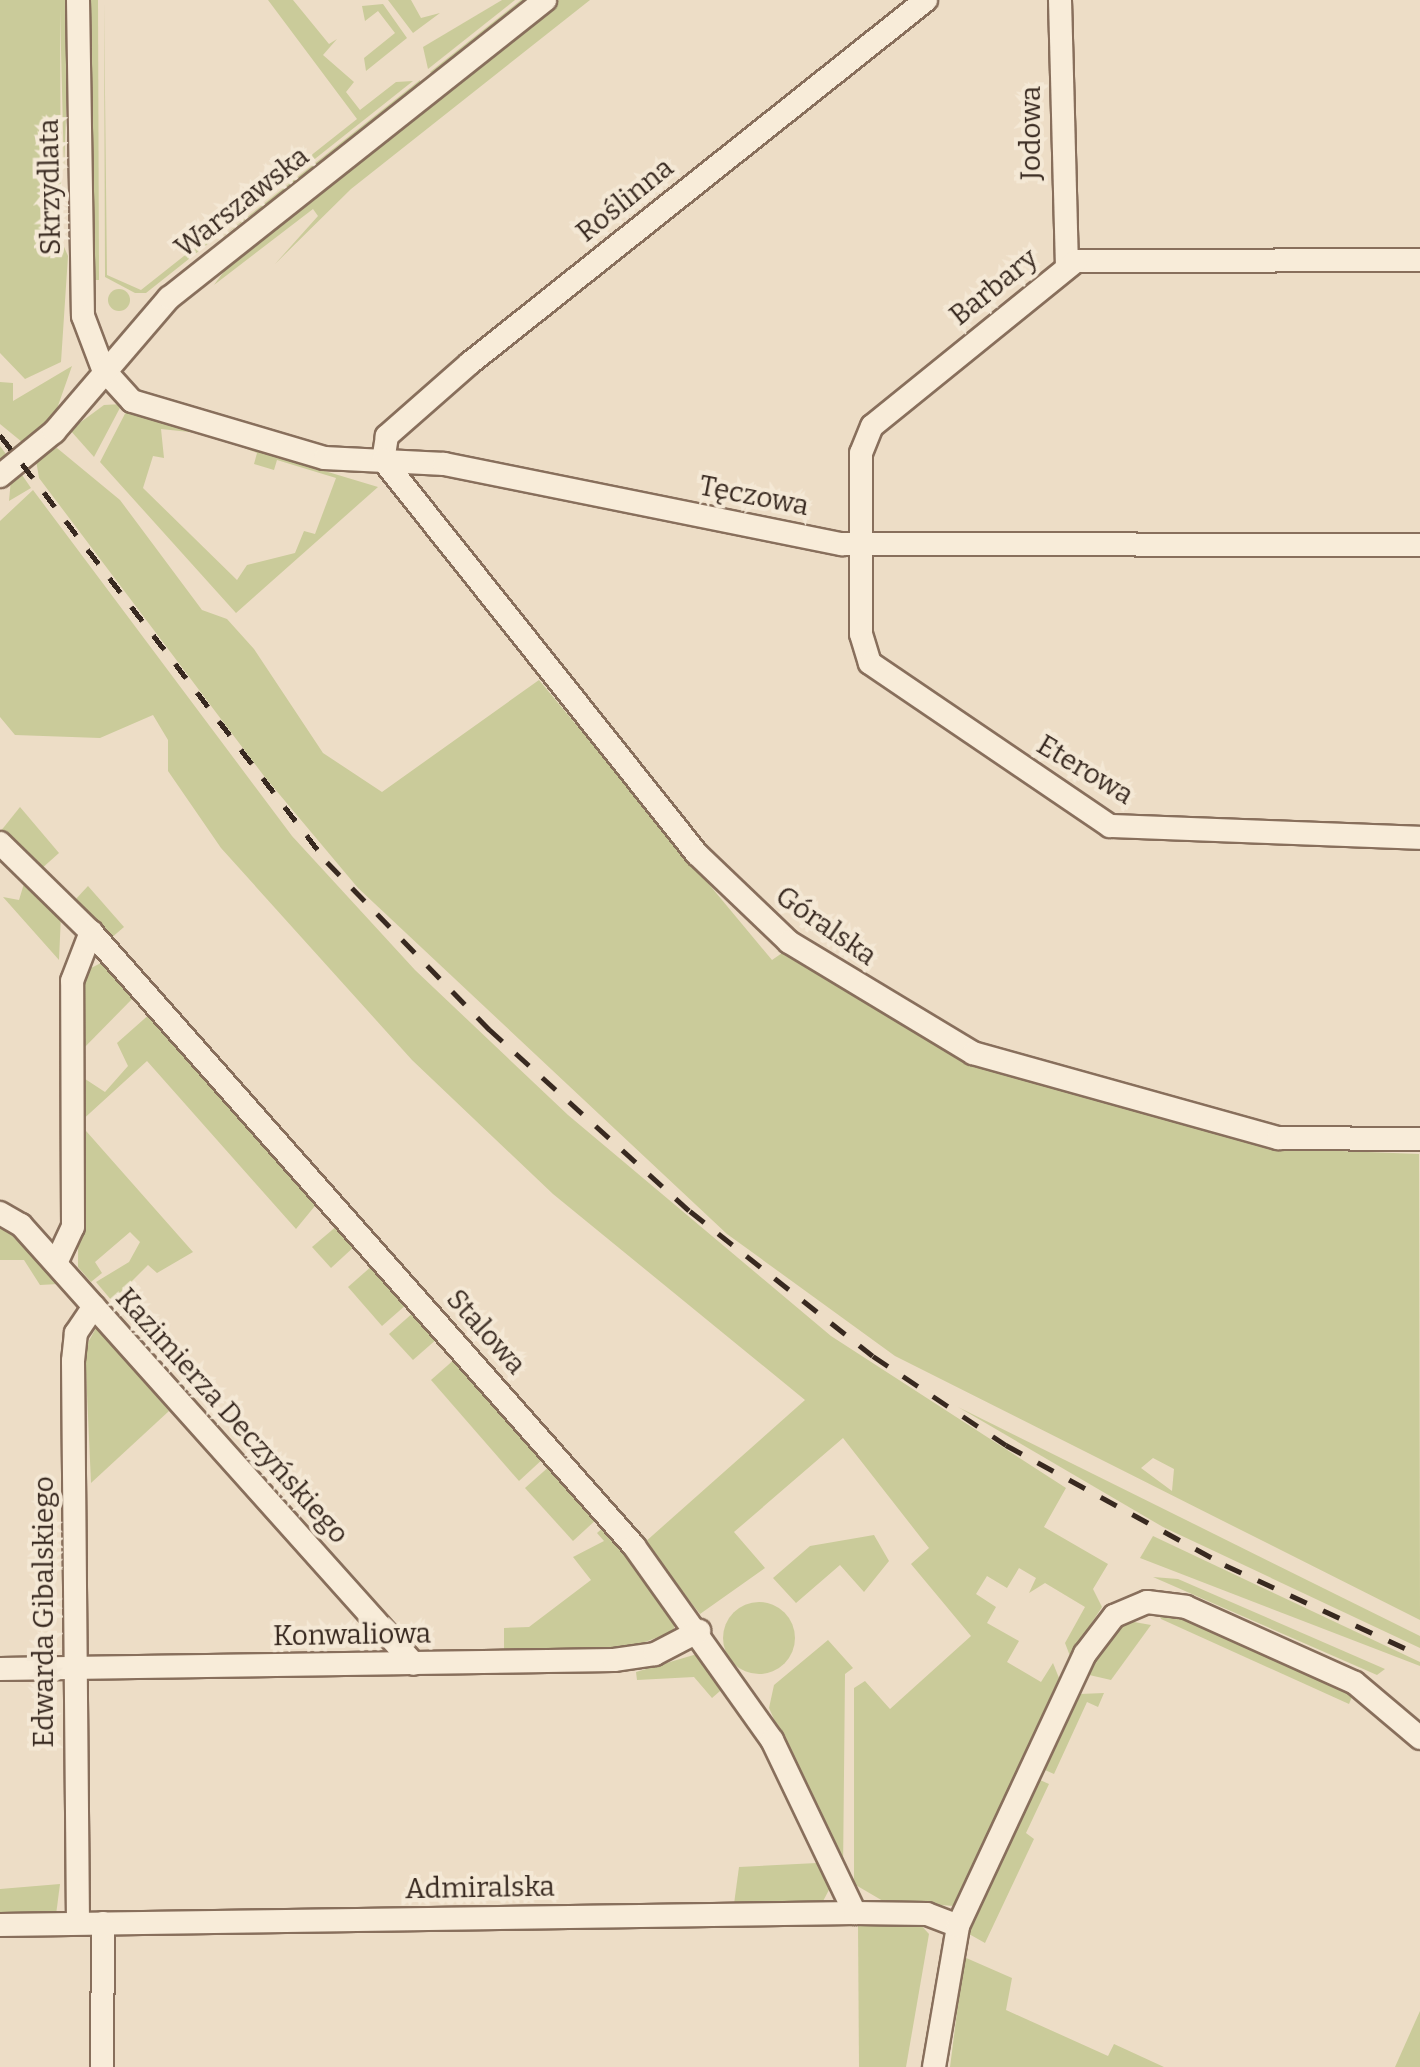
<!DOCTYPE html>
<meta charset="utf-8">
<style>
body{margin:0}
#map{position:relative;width:1420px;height:2067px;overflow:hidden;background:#edddc6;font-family:Bitter,serif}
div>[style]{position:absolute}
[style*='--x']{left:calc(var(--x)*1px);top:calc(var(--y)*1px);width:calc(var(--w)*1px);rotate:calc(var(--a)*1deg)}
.green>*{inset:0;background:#cacb9a}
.round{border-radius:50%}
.roads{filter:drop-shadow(2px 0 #886f5c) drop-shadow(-2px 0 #886f5c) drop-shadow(0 2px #886f5c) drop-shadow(0 -2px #886f5c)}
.minor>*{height:22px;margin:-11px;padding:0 11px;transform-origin:11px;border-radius:11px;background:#f8ecd9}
.rail>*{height:5px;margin-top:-2.5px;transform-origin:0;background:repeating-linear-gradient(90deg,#382920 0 18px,transparent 0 36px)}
span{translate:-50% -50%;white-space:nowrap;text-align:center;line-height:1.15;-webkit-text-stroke:8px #f4e8d5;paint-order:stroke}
.street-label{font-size:28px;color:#382920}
</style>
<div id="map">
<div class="green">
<div style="clip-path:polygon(0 0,70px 0,64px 172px,60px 9px,61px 240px,68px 256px,61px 362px,25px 379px,0 353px)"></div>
<div style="clip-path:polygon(87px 0,98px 0,99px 280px,91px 280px)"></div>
<div style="clip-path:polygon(104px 0,107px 275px,141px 290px,357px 119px,268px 0,293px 0,329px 44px,337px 39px,323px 55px,354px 82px,346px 92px,360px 110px,396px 82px,413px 81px,146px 293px,135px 293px,105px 277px)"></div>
<div style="clip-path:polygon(388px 0,411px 0,421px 18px,440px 13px,413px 33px)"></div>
<div style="clip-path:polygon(502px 0,515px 0,428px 69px,423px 47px)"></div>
<div style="clip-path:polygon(521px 0,531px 0,431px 73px,430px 72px)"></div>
<div style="clip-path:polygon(559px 0,590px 0,351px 189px,275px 264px,318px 216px,313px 209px,214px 285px,233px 259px)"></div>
<div style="clip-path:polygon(383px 4px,407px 38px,366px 71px,364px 58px,395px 33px,378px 11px,365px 21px,362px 6px)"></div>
<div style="clip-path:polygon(420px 80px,420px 88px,213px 244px)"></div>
<div class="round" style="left:108px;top:289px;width:22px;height:22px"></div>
<div style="clip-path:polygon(72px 366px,53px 420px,38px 437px,0 466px,0 446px,9px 458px,22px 442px,0 424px,0 382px,13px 383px,13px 401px)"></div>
<div style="clip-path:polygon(122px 404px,94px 457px,70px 430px,104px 405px)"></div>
<div style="clip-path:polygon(129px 406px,208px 434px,161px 429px,164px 458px,153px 456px,143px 488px,237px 580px,247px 565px,295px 553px,304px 531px,315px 534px,336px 478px,277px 460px,274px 470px,254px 464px,257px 453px,228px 442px,378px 487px,236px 613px,100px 462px)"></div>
<div style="clip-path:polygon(evenodd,57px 448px,120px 500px,202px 610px,227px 619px,254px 649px,323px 753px,382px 792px,539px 680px,772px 960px,785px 951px,845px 981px,972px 1065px,1265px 1148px,1419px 1154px,1420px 1620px,895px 1356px,727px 1234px,358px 888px,264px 776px,39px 478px,36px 460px,20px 472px,31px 488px,9px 501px,11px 479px,44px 451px,57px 448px,1153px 1458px,1174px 1469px,1172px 1491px,1141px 1468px,1153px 1458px)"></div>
<div style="clip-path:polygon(33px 490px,292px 836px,415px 970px,568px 1115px,831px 1336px,1066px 1488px,1044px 1527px,1108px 1564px,1093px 1589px,1102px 1607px,1070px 1656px,1065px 1643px,1085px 1607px,1045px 1583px,1029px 1593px,1036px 1578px,1019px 1568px,1007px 1588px,987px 1576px,976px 1594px,996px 1607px,987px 1623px,1019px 1641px,1007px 1662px,1041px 1682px,1053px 1663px,1059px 1678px,954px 1906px,883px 1901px,854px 1884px,854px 1688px,865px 1681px,890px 1709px,971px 1636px,911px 1564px,929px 1548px,843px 1438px,734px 1532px,765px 1568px,700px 1614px,644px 1543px,805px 1400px,553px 1194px,412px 1060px,221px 848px,168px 771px,168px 740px,153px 715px,100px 738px,15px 735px,0 717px,0 521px)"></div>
<div style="clip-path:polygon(20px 807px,59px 853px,40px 870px,0 832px)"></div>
<div style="clip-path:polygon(26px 877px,61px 915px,59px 960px,3px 897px,19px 900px)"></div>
<div style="clip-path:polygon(88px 886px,124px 927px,110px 939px,74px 901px)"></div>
<div style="clip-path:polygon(105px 961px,136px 995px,79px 1053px,83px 972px)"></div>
<div style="clip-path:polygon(152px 1012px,319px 1201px,296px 1229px,147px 1061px,79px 1123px,193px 1252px,157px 1273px,148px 1265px,112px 1301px,96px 1282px,129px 1262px,140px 1242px,130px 1232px,95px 1262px,102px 1273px,91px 1282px,78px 1267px,79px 1075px,105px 1092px,128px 1066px,117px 1043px)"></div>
<div style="clip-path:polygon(338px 1225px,356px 1245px,331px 1268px,312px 1247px)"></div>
<div style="clip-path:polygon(0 1226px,3px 1226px,58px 1284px,40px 1285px,24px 1260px,0 1260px)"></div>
<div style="clip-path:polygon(373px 1265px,407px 1304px,382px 1326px,348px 1287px)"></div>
<div style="clip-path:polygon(414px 1312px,438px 1338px,413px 1360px,389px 1334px)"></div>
<div style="clip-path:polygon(96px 1328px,169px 1411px,91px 1483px,85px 1348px)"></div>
<div style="clip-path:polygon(456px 1358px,545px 1457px,519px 1481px,431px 1380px)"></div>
<div style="clip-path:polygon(958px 1407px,1420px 1636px,1420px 1648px,1163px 1527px)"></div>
<div style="clip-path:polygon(552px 1464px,598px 1518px,573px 1541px,525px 1488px)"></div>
<div style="clip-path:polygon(605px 1526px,674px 1614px,674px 1631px,632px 1647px,504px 1651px,504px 1628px,529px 1627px,591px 1580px,573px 1557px,604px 1541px,597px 1533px)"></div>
<div style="clip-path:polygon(874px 1535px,889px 1561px,864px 1592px,840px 1565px,796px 1603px,773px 1578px,810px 1546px)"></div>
<div style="clip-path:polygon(1153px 1536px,1420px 1662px,1420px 1666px,1140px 1558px)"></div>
<div style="clip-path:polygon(1153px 1577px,1178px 1579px,1385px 1669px,1377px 1675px)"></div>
<div class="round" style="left:723px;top:1602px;width:72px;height:72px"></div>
<div style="clip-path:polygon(1155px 1607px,1354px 1692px,1349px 1704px,1161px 1619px)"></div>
<div style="clip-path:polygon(1123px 1620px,1151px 1625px,1111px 1680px,1085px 1674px)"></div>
<div style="clip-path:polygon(828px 1640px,853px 1668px,845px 1674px,843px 1874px,769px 1708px,774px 1685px)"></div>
<div style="clip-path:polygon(697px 1654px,727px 1685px,712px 1698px,694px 1677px,637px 1680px,636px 1672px)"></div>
<div style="clip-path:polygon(1104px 1693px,1098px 1707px,1087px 1702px,1054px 1774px,1045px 1770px,1080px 1694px)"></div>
<div style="clip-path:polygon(1040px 1780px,1049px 1784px,1026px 1833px,1034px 1839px,985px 1943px,969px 1934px)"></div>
<div style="clip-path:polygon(817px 1863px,830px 1888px,822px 1903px,734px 1904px,739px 1867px)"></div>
<div style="clip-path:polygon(60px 1884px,56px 1915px,0 1915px,0 1889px)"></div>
<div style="clip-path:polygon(920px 1924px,929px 1934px,906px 2067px,859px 2067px,858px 1925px)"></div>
<div style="clip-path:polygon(964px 1957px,1012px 1978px,1006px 2010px,1108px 2056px,1114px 2044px,1164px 2067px,950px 2067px)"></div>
<div style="clip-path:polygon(1420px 2011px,1420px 2067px,1395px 2067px)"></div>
</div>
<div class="roads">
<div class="minor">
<div style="--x:78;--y:0;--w:316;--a:89.1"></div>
<div style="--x:83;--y:316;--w:57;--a:69.3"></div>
<div style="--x:103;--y:369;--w:43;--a:47.8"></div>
<div style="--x:132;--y:401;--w:201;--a:16.5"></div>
<div style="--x:325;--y:458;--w:119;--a:2.9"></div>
<div style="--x:444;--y:464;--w:406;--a:11.4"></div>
<div style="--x:842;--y:544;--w:578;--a:0.1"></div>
<div style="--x:926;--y:0;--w:583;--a:141.48"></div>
<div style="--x:470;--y:363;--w:111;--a:138.7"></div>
<div style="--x:387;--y:436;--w:24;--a:99"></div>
<div style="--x:383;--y:460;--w:504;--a:51.45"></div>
<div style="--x:697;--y:854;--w:127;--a:43.7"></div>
<div style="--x:789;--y:942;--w:215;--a:31.1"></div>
<div style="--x:973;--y:1053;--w:317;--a:15.6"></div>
<div style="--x:1278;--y:1138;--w:142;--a:0.4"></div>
<div style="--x:1060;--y:0;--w:265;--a:88.5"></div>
<div style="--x:1420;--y:260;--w:344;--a:179.8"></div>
<div style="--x:1076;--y:261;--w:262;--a:141"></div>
<div style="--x:872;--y:426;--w:29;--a:112"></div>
<div style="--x:861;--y:453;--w:181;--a:90"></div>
<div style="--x:861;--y:634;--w:30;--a:73"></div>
<div style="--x:870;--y:663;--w:290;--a:34.2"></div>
<div style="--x:1110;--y:826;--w:310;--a:2.2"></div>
<div style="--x:0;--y:476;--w:70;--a:-39.2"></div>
<div style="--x:54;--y:432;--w:177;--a:-49.4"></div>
<div style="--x:169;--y:298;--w:480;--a:-38.4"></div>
<div style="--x:0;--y:843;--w:127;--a:44.4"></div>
<div style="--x:91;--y:932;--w:820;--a:48.51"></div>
<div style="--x:634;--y:1546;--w:238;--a:54.6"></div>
<div style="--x:772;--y:1740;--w:192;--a:64.4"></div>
<div style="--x:0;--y:1213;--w:24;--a:30"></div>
<div style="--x:21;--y:1225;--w:589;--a:48.16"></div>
<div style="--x:56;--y:1263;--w:40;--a:-65"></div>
<div style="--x:73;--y:1227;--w:246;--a:-90.2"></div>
<div style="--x:72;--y:981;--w:53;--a:-68.8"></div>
<div style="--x:0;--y:1669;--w:614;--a:-0.84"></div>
<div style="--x:614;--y:1660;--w:41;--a:-8.3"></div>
<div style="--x:655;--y:1654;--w:50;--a:-27.6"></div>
<div style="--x:78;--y:1923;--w:562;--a:-90.51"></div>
<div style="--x:73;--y:1361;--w:28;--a:-84"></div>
<div style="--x:76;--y:1333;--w:32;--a:-56"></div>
<div style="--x:0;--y:1925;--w:855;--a:-0.8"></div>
<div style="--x:855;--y:1913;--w:72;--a:0.8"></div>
<div style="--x:927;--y:1914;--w:33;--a:21"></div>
<div style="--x:102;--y:2067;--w:144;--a:-89.6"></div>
<div style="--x:934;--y:2067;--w:143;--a:-80.3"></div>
<div style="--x:958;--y:1926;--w:300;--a:-65"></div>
<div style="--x:1085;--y:1654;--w:48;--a:-52.7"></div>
<div style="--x:1114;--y:1616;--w:36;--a:-23"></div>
<div style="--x:1147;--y:1602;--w:39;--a:7"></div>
<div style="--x:1186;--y:1607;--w:185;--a:24.2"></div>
<div style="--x:1355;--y:1683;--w:85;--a:40.2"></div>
</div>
</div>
<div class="rail">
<div style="--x:0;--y:435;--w:538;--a:52.55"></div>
<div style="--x:327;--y:862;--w:233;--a:45.9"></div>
<div style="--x:489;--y:1029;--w:271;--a:42.2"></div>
<div style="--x:690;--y:1211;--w:233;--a:38.4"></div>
<div style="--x:873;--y:1356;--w:160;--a:33.8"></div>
<div style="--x:1006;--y:1445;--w:250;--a:28.7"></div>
<div style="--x:1225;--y:1565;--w:215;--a:24.8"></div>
</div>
<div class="street-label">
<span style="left:1031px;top:133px;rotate:-90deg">Jodowa</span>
<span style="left:50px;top:187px;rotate:-91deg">Skrzydlata</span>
<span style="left:625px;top:200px;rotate:-39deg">Roślinna</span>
<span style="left:242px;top:202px;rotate:-38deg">Warszawska</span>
<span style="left:994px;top:287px;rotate:-39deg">Barbary</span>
<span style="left:754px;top:496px;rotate:11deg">Tęczowa</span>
<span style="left:1085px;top:770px;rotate:31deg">Eterowa</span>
<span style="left:826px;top:926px;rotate:35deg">Góralska</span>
<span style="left:486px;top:1332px;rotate:48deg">Stalowa</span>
<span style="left:232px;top:1416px;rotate:48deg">Kazimierza Deczyńskiego</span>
<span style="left:44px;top:1612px;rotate:-90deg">Edwarda Gibalskiego</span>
<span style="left:352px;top:1635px;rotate:-1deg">Konwaliowa</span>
<span style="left:480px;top:1888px;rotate:-1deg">Admiralska</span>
</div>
</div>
